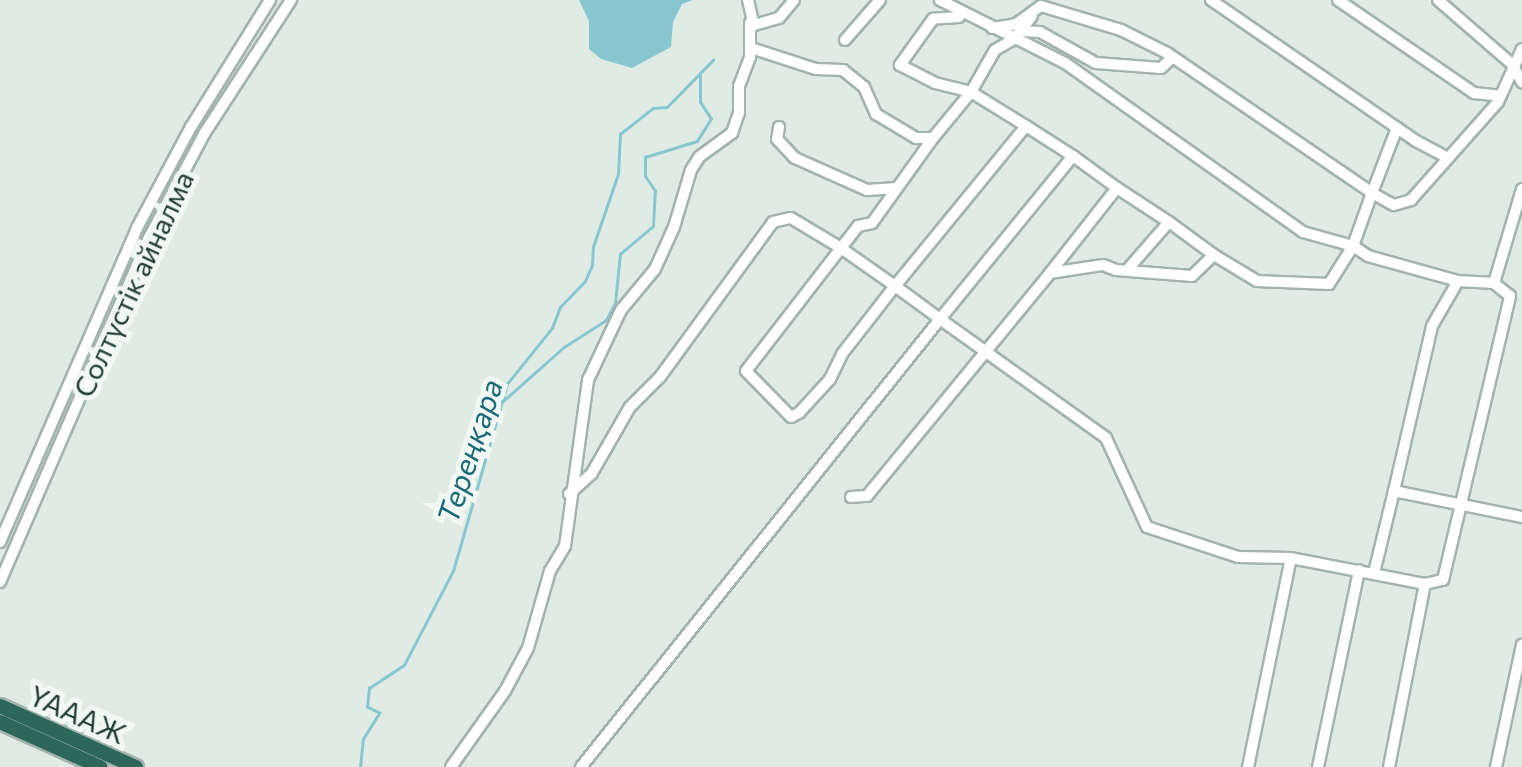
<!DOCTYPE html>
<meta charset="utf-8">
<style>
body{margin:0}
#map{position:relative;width:1522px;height:767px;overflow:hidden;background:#e0ebe6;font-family:Commissioner,sans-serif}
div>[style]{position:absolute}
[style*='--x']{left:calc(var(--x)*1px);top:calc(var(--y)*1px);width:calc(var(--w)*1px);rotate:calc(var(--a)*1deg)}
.water>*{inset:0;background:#88c7d0}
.stream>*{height:2.5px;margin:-1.25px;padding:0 1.25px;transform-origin:1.25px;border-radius:1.25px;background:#88c7d0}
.roads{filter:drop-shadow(2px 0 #a3b3ad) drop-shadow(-2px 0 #a3b3ad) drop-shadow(0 2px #a3b3ad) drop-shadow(0 -2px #a3b3ad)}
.minor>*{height:10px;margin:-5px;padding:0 5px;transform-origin:5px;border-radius:5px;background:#fff}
.highway>*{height:14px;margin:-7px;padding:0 7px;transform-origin:7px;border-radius:7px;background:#2d6759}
span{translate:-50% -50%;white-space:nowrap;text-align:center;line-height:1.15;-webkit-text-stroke:10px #f1f8f4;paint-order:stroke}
.street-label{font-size:28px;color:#213b33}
.water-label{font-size:30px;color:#1c6a77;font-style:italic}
</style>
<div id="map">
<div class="water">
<div style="clip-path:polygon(579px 0,693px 0,682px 4px,673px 22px,671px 47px,632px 68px,601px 59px,589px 49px,589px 21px)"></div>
</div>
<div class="stream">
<div style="--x:502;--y:402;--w:83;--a:-41.6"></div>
<div style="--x:564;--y:347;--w:50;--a:-32.7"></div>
<div style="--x:606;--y:320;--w:19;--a:-62"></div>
<div style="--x:615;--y:303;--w:49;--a:-84.2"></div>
<div style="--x:620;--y:254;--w:43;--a:-40.3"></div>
<div style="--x:653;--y:226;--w:35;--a:-87"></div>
<div style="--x:655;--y:191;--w:18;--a:-124"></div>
<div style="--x:645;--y:176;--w:19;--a:-90"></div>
<div style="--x:645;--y:157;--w:54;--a:-17.1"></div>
<div style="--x:697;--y:141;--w:26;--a:-58"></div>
<div style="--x:711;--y:119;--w:20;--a:-123"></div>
<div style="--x:700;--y:102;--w:26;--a:-90"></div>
<div style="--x:360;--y:767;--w:28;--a:-84"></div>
<div style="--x:363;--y:739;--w:31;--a:-58"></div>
<div style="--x:379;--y:713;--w:13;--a:-153"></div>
<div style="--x:367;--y:707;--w:19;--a:-84"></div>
<div style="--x:369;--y:688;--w:42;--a:-33.3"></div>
<div style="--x:404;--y:665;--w:106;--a:-62.5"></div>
<div style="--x:453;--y:571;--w:195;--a:-73.9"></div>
<div style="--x:507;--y:384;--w:72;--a:-51.2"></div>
<div style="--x:552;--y:328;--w:22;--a:-69"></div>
<div style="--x:560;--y:307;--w:36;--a:-46"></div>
<div style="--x:585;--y:281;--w:17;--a:-66"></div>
<div style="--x:592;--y:265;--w:18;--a:-87"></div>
<div style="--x:593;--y:247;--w:77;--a:-71.1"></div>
<div style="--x:618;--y:174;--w:40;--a:-87.1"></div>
<div style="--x:620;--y:134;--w:42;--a:-38.2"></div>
<div style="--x:653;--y:108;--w:14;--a:-4"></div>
<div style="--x:667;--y:107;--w:66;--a:-45.6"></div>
</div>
<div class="roads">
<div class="minor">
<div style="--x:748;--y:0;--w:26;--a:77"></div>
<div style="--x:754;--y:25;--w:26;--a:-16"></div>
<div style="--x:779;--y:18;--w:23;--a:-50"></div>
<div style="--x:1211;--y:0;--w:249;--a:34.5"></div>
<div style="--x:1416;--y:141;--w:36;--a:28"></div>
<div style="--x:1338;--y:0;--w:165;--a:34.4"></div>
<div style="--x:1474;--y:93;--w:27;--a:6"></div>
<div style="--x:1438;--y:0;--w:98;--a:40.9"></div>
<div style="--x:1512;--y:64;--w:21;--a:61"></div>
<div style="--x:959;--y:17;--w:26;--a:176"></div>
<div style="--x:933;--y:19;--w:57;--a:125.7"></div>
<div style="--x:900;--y:65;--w:39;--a:27"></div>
<div style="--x:935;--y:83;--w:37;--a:14"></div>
<div style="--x:971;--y:92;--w:65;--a:31.7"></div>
<div style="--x:992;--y:28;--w:24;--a:-9"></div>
<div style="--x:1016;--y:24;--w:31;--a:-36"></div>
<div style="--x:1041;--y:6;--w:84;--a:16.7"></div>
<div style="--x:1121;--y:30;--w:51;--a:26.6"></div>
<div style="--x:1167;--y:53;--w:248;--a:34.3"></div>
<div style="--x:1372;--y:193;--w:70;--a:-69"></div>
<div style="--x:1021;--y:31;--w:19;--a:3"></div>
<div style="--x:1040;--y:32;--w:64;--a:29"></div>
<div style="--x:1096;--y:63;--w:65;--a:4.4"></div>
<div style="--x:1161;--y:68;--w:16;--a:-43"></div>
<div style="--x:845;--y:40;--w:53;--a:-48.8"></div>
<div style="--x:751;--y:48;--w:68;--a:17.9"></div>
<div style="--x:816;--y:69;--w:27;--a:2"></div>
<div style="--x:843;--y:70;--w:27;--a:39"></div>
<div style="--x:864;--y:87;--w:30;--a:66"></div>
<div style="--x:876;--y:114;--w:47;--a:31"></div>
<div style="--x:916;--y:138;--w:17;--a:0"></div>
<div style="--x:933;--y:138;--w:60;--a:-50.4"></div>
<div style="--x:971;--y:92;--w:48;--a:-60.3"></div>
<div style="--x:995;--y:50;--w:22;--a:-30"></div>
<div style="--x:1014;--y:39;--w:29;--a:-52"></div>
<div style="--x:779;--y:127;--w:12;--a:99"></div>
<div style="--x:777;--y:139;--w:26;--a:47"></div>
<div style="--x:795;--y:158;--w:79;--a:24"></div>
<div style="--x:867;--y:190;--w:30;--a:-4"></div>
<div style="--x:1073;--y:156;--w:210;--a:129.2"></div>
<div style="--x:940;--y:319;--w:56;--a:-143.7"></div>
<div style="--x:895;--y:286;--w:207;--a:-50.7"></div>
<div style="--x:1026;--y:126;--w:56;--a:32.6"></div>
<div style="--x:1073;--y:156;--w:54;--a:36"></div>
<div style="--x:1128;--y:269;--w:62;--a:-48.9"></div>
<div style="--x:1169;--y:222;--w:56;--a:36.3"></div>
<div style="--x:1050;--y:273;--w:108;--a:-51.8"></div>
<div style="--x:1117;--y:188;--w:62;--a:33.2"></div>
<div style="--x:1494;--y:283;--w:36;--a:-177"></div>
<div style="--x:1458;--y:281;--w:93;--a:-164.5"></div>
<div style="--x:1368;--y:256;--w:18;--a:-146"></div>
<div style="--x:1353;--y:246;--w:56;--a:-70.3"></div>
<div style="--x:1372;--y:193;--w:25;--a:29"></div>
<div style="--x:1394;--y:205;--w:18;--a:-16"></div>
<div style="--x:1411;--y:200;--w:131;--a:-48.4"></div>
<div style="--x:1498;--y:102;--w:58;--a:-65.6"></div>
<div style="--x:1494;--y:283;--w:98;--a:-73.4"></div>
<div style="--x:1394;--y:491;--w:169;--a:-77"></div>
<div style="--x:1432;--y:326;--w:52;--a:-60"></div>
<div style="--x:569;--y:494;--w:31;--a:-42"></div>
<div style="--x:592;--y:473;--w:76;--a:-60.1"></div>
<div style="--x:630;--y:407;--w:42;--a:-45"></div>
<div style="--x:660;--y:377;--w:192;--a:-53.9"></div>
<div style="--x:773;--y:222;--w:18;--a:-13"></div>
<div style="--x:791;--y:218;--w:58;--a:31"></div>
<div style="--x:841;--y:248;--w:155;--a:127.7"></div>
<div style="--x:746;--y:371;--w:64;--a:45.6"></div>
<div style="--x:791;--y:417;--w:9;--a:-27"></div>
<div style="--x:799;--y:413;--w:46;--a:-47.6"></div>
<div style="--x:830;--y:379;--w:28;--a:-64"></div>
<div style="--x:842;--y:354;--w:86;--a:-52.1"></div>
<div style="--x:895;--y:286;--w:66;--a:-144.9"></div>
<div style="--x:841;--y:248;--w:28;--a:-52"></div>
<div style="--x:858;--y:226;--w:14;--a:-12"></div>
<div style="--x:872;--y:223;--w:105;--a:-54.3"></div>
<div style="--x:851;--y:497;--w:16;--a:-4"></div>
<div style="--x:867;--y:496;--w:288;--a:-50.6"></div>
<div style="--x:1050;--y:273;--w:54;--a:-8.6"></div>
<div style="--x:1103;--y:265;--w:14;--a:21"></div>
<div style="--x:1116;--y:270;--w:76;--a:4.5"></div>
<div style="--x:1192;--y:276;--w:30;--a:-44"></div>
<div style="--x:1214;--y:255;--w:50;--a:31.2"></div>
<div style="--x:1257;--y:281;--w:72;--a:2.4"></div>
<div style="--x:1329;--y:284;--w:45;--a:-57.7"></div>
<div style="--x:1353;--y:246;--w:52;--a:-164.4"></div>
<div style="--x:1303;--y:232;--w:292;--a:-144.6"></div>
<div style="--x:1065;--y:63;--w:140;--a:-153.3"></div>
<div style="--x:0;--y:542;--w:343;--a:-66.4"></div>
<div style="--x:137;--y:228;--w:115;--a:-61.9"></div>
<div style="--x:191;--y:127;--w:150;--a:-58.1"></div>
<div style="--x:1374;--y:573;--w:84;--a:-76.3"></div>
<div style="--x:1394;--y:491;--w:131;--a:11.5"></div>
<div style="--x:0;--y:582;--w:375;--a:-66.6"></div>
<div style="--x:149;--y:238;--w:118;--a:-62.1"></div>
<div style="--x:204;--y:134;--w:160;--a:-57"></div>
<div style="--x:451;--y:767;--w:93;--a:-54.6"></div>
<div style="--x:505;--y:691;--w:49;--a:-61.9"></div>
<div style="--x:528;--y:648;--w:80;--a:-74.1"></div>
<div style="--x:550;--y:571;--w:29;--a:-59"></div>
<div style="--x:565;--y:546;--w:168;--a:-82.1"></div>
<div style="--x:588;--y:380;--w:77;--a:-64.8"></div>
<div style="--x:621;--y:310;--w:53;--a:-50.3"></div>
<div style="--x:655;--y:269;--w:46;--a:-65.7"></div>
<div style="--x:674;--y:227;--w:59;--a:-73.4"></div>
<div style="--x:691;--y:170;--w:15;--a:-58"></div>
<div style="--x:699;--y:157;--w:41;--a:-36"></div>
<div style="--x:732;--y:133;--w:21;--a:-71"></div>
<div style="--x:739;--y:113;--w:27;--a:-90"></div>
<div style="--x:739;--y:86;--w:31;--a:-69"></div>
<div style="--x:750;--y:57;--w:34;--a:-90"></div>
<div style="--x:581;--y:767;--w:574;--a:-51.29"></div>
<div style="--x:940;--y:319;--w:204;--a:35.6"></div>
<div style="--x:1106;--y:438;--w:98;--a:65.3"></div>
<div style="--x:1147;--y:527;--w:96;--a:18.2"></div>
<div style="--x:1238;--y:557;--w:53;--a:1.1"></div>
<div style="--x:1248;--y:767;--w:213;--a:-78.4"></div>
<div style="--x:1291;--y:558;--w:136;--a:11"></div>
<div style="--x:1318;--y:767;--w:201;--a:-78.2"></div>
<div style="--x:1389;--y:767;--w:187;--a:-78.9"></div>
<div style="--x:1425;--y:584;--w:18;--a:-13"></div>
<div style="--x:1443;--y:580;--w:292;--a:-76.7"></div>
<div style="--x:1510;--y:296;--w:21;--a:-141"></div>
<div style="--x:1496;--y:767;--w:125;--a:-78"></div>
</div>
<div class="highway">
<div style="--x:0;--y:706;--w:149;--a:24.2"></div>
<div style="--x:0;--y:722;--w:110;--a:24.2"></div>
</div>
</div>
<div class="street-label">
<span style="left:133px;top:284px;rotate:-65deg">Солтүстік айналма</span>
<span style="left:78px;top:714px;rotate:24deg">ҮАААЖ</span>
</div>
<div class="water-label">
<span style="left:469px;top:451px;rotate:-72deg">Тереңқара</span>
</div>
</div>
